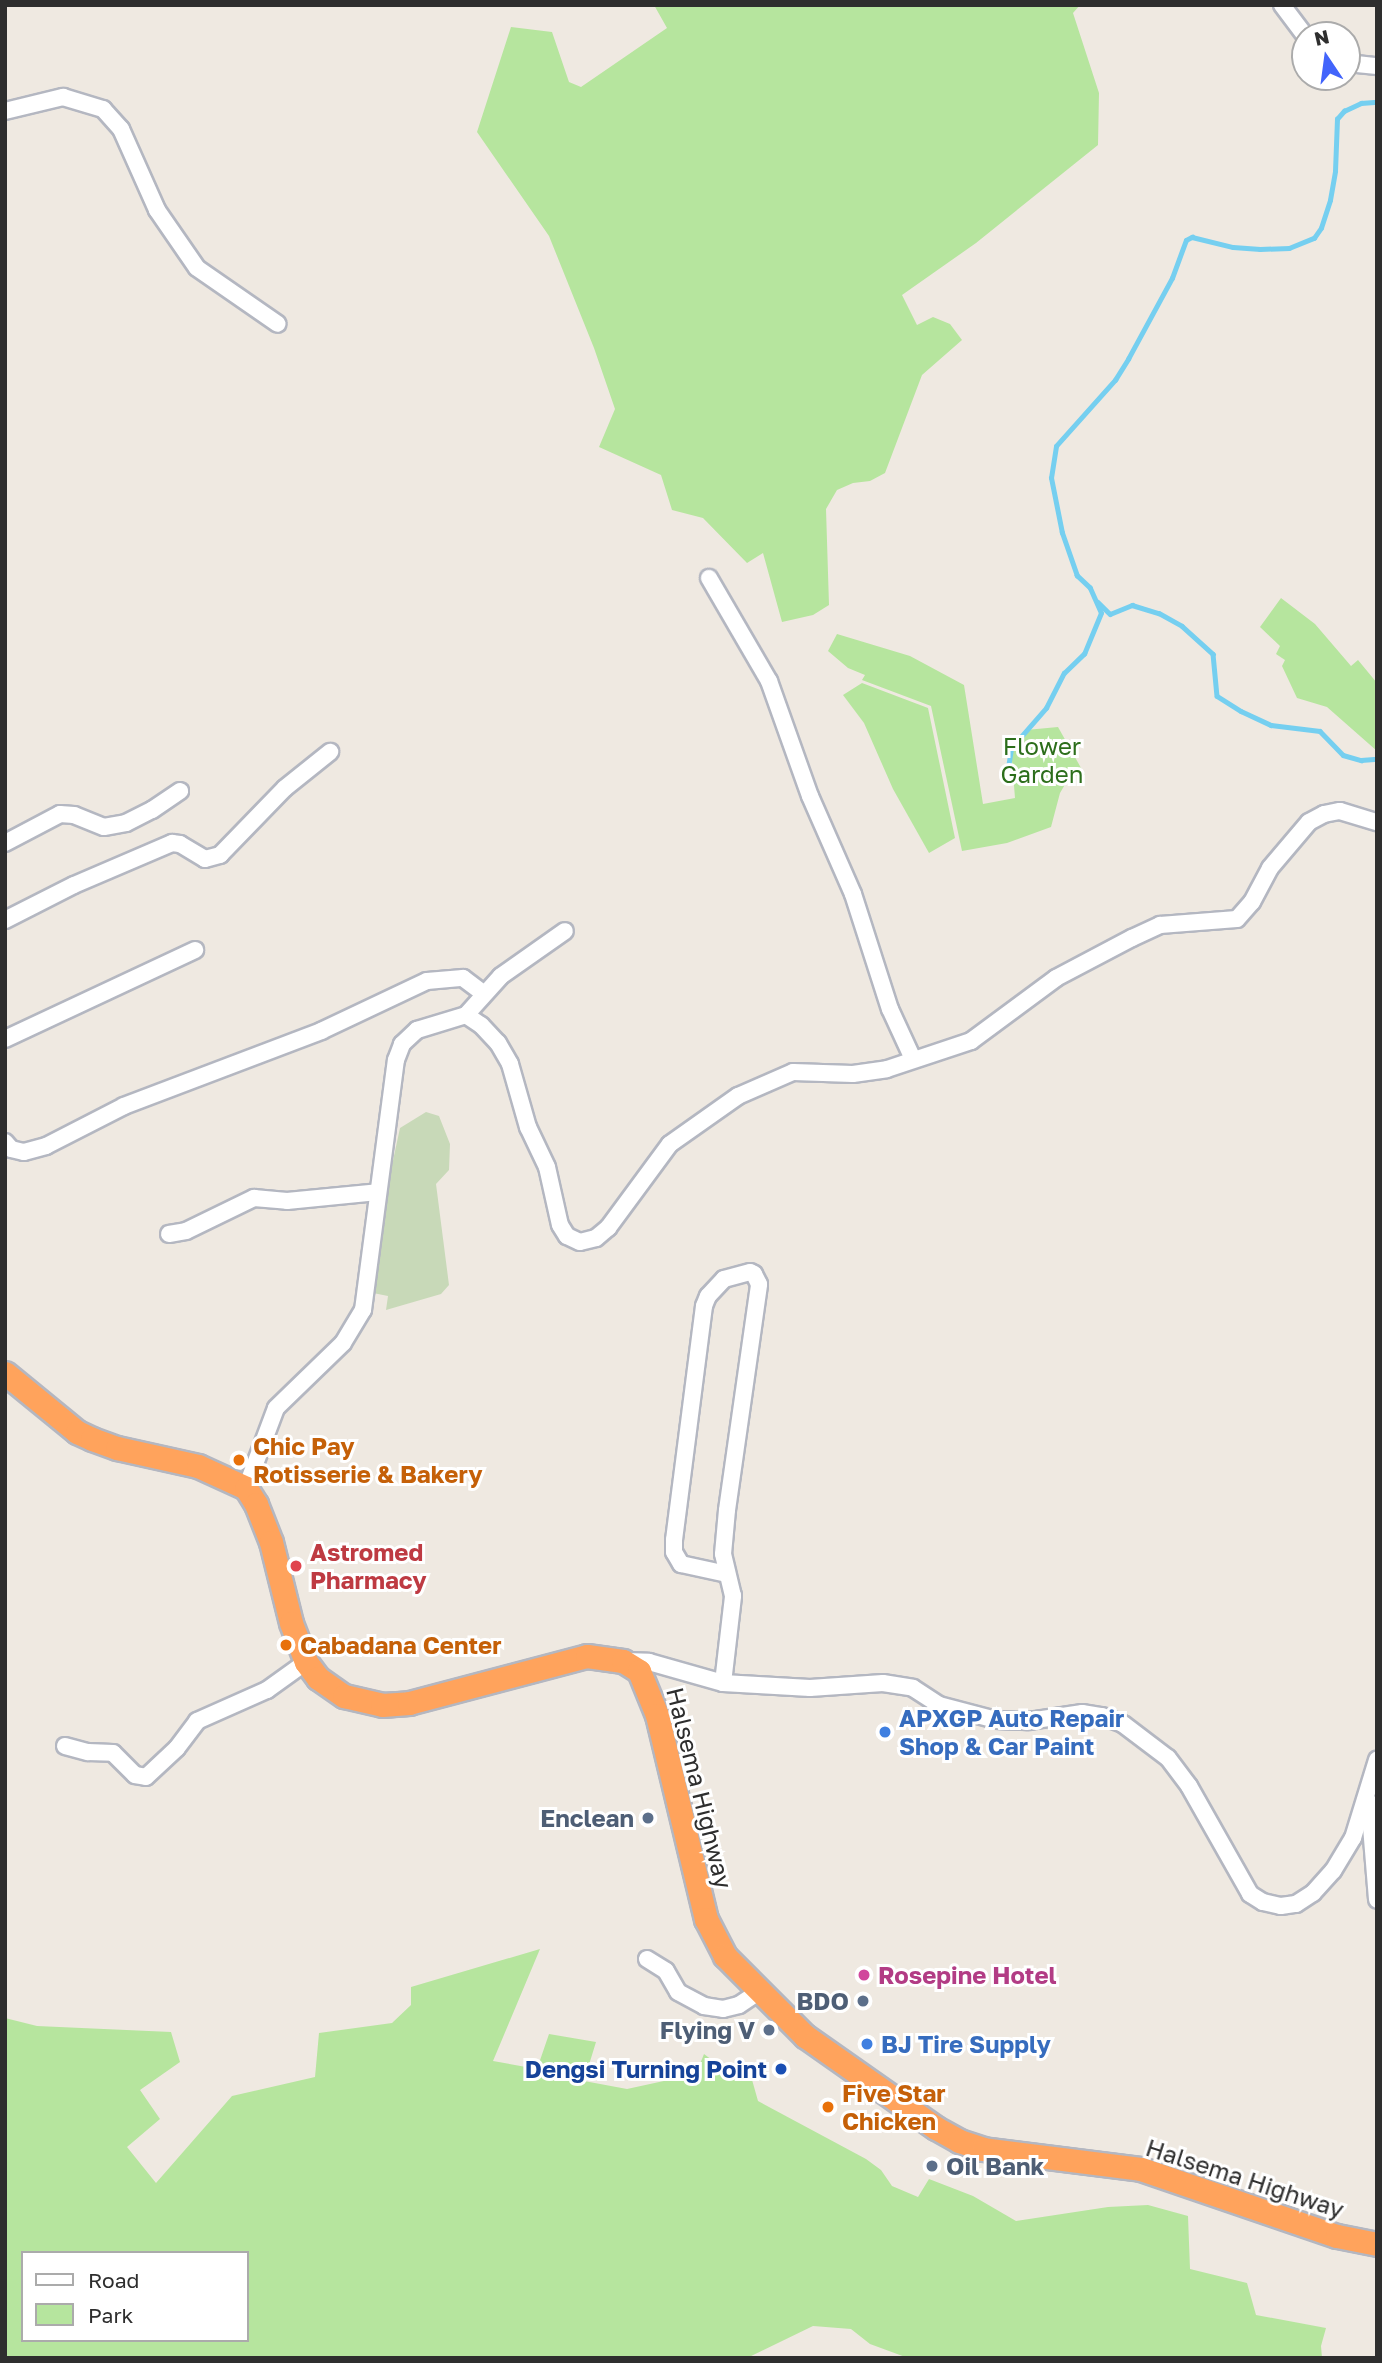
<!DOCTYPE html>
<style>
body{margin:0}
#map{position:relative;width:1382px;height:2363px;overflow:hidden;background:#efe9e1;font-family:"Golos Text",sans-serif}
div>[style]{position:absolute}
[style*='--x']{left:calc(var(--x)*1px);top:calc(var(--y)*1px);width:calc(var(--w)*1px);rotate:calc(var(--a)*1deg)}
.green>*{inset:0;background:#b6e59e}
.cemetery>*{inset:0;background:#c8d9b8}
.stream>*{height:4.5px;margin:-2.25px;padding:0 2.25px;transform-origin:2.25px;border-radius:2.25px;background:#75cff0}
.roads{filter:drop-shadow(2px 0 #b4b7c1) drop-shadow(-2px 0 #b4b7c1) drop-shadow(0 2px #b4b7c1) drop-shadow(0 -2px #b4b7c1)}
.minor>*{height:16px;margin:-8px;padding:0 8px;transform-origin:8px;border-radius:8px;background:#fff}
.highway>*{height:23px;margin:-11.5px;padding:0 11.5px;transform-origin:11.5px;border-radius:11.5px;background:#ffa35c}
.dots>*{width:19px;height:19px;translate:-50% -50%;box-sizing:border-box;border:4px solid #fff;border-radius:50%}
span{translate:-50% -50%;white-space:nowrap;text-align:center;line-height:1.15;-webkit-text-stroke:6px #fff;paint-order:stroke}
.park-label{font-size:24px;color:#2c6e1b}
.food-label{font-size:24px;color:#c56008;font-weight:700}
.left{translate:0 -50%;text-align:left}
.health-label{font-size:24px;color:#be3a42;font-weight:700}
.shop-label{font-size:24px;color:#366cbe;font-weight:700}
.street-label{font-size:24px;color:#2e2e2e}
.service-label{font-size:24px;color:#4e5e75;font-weight:700}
.right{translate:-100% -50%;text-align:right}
.hotel-label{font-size:24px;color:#b23c85;font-weight:700}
.transit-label{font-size:24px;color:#164399;font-weight:700}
.frame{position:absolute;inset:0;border:7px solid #2e2e2e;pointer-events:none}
.legend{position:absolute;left:21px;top:2251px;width:228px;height:91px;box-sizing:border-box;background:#fff;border:2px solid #ababab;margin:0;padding:9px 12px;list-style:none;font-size:21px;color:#2e2e2e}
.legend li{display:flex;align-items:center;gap:14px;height:35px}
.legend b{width:35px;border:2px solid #ababab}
.north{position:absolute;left:1291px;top:21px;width:70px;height:70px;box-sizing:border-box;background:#fff;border:2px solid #ababab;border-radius:50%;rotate:347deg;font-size:19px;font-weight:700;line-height:28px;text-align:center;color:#2e2e2e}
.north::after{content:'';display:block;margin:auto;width:24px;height:32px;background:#4264fb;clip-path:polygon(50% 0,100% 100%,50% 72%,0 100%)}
</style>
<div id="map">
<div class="green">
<div style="clip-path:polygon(654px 5px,1080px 5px,1073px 13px,1099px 93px,1098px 145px,976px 243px,902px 295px,917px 325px,933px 317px,950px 324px,962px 340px,922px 375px,885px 473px,870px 481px,853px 483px,837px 490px,826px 509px,829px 605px,813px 615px,782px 622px,763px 553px,747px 563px,703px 518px,672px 510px,661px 475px,599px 447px,615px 409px,594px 348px,549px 236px,477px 132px,511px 27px,552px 32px,569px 82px,581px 87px,667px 28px)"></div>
<div style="clip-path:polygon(1281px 598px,1315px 624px,1351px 666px,1358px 660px,1377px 683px,1377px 751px,1327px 707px,1297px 698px,1282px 666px,1285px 660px,1276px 654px,1280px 646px,1260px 627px)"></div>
<div style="clip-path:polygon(837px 634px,910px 656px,964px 685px,983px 804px,1015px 798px,1011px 748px,1026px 730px,1058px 727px,1085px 775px,1070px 776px,1060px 793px,1051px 827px,1007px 843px,962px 851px,931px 706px,862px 680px,865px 675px,848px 668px,828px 651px)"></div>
<div style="clip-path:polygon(862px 683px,928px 708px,955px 838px,929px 853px,893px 789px,864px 723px,843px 695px)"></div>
<div style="clip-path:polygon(evenodd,540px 1949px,493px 2061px,537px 2069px,549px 2034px,596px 2042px,584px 2081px,627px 2089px,696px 2074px,704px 2054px,724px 2069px,747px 2062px,758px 2101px,866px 2159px,881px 2170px,892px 2186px,918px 2197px,929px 2179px,973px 2196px,1016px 2221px,1108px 2207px,1148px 2205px,1188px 2216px,1190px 2269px,1247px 2283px,1256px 2315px,1326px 2328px,1321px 2346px,1322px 2358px,908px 2358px,870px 2344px,851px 2329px,813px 2326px,747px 2358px,5px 2358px,5px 2018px,37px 2026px,171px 2032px,180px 2062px,140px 2090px,160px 2119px,127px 2147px,156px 2183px,232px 2096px,315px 2077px,319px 2033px,392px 2023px,411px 2005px,411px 1987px,540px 1949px,23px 2253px,247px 2253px,247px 2340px,23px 2340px,23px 2253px)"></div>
</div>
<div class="cemetery">
<div style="clip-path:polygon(426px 1112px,439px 1116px,450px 1144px,449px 1170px,436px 1184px,449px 1285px,441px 1294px,386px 1310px,388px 1296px,373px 1293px,378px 1230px,400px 1128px)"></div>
</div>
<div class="stream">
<div style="--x:1098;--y:602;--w:17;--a:45"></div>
<div style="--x:1110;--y:614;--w:24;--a:-22"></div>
<div style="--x:1132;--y:605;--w:28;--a:17"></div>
<div style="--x:1159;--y:613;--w:26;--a:29"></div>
<div style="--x:1182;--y:626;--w:42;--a:42.1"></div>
<div style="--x:1213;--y:654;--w:42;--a:84.6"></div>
<div style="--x:1217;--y:696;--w:28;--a:32"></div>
<div style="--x:1241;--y:711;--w:33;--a:25"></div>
<div style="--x:1271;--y:725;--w:49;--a:7"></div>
<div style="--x:1320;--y:731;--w:33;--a:46"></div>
<div style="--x:1343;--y:755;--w:19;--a:16"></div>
<div style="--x:1361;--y:760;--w:16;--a:-4"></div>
<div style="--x:1007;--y:774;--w:26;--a:-81"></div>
<div style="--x:1011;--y:748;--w:53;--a:-48.8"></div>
<div style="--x:1046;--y:708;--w:39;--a:-63"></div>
<div style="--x:1064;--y:673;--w:28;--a:-44"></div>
<div style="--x:1084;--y:654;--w:44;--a:-67.5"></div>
<div style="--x:1101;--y:613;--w:27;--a:-114"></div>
<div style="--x:1090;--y:588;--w:18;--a:-137"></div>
<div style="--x:1077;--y:576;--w:46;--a:-109.2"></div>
<div style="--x:1062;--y:533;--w:56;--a:-101.3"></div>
<div style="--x:1051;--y:478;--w:32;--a:-81"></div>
<div style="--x:1056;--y:446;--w:89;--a:-48.2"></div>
<div style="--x:1115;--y:380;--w:25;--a:-58"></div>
<div style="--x:1128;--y:359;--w:92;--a:-61.5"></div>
<div style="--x:1172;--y:278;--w:40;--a:-69.8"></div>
<div style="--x:1186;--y:240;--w:7;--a:-27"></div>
<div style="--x:1192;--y:237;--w:42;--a:13.7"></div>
<div style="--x:1233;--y:247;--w:27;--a:4"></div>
<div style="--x:1260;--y:249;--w:29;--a:-2"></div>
<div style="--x:1289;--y:248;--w:27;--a:-22"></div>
<div style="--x:1314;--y:238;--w:12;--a:-55"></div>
<div style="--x:1321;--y:228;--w:29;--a:-72"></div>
<div style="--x:1330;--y:200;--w:29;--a:-80"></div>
<div style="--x:1335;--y:171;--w:52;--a:-87.8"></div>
<div style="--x:1337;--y:119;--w:11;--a:-49"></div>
<div style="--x:1344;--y:111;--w:19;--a:-25"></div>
<div style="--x:1361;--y:103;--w:16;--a:-4"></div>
</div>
<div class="roads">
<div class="minor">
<div style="--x:1282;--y:5;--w:38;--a:53"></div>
<div style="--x:1347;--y:63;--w:30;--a:6"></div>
<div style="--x:5;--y:111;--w:60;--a:-13.6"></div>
<div style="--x:63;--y:97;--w:42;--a:16.7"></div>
<div style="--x:103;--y:109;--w:27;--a:48"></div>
<div style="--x:121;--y:129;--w:89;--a:66"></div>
<div style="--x:157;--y:210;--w:70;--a:55.4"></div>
<div style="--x:197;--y:268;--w:98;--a:34.7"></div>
<div style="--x:709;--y:578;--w:119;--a:59.8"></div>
<div style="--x:769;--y:681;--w:122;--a:70.4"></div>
<div style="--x:810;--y:796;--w:107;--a:66.3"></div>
<div style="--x:853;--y:894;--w:121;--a:72.2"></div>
<div style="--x:890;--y:1009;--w:55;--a:65.3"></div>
<div style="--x:5;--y:843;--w:62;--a:-27.8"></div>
<div style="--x:60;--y:814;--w:14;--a:4"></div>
<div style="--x:74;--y:815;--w:32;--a:22"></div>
<div style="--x:104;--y:827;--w:22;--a:-10"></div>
<div style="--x:126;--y:823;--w:29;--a:-27"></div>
<div style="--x:152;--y:810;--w:34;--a:-34"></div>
<div style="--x:5;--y:920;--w:77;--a:-26.9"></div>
<div style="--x:74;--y:885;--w:107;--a:-23.2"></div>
<div style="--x:172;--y:843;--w:8;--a:7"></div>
<div style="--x:180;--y:844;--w:29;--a:31"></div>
<div style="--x:205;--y:859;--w:16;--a:-15"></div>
<div style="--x:220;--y:855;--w:93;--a:-45.9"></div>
<div style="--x:285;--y:788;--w:58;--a:-38.7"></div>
<div style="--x:466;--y:1015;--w:52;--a:-48.1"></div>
<div style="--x:501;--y:976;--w:78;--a:-35.1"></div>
<div style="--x:5;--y:1039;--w:210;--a:-25.1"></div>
<div style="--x:5;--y:1142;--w:9;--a:49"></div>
<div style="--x:11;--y:1149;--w:13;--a:13"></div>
<div style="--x:24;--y:1152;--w:23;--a:-15"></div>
<div style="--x:46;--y:1146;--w:88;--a:-27.1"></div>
<div style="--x:124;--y:1106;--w:211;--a:-20.8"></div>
<div style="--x:321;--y:1031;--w:117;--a:-25.3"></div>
<div style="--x:427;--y:981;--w:36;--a:-5"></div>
<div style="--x:463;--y:978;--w:26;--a:37"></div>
<div style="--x:169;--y:1234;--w:17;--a:-10"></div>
<div style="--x:186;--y:1231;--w:76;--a:-25.9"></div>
<div style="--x:254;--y:1198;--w:33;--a:5"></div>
<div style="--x:287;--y:1201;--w:91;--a:-5.6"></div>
<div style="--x:246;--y:1488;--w:85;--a:-69.4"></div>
<div style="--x:276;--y:1408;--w:93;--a:-44.1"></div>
<div style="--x:343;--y:1343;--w:39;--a:-59"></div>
<div style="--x:363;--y:1310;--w:252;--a:-82.5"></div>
<div style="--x:396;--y:1060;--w:17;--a:-69"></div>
<div style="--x:402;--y:1044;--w:21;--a:-43"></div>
<div style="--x:417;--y:1030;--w:51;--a:-17"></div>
<div style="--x:466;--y:1015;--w:18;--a:34"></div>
<div style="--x:481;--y:1025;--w:25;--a:47"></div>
<div style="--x:498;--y:1043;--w:24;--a:60"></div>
<div style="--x:510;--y:1064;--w:66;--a:74.1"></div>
<div style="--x:528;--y:1127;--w:44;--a:64.6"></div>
<div style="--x:547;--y:1167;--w:59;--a:77.4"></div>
<div style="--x:560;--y:1225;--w:13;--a:58"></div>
<div style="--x:567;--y:1236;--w:14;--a:25"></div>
<div style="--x:580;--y:1242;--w:16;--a:-14"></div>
<div style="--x:596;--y:1238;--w:16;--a:-40"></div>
<div style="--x:608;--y:1228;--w:104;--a:-53.6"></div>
<div style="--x:670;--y:1144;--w:83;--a:-35.2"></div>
<div style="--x:738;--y:1096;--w:60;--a:-23.6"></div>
<div style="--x:793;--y:1072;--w:60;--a:1.9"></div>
<div style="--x:853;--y:1074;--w:34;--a:-8"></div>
<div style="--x:887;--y:1069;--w:89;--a:-18.4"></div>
<div style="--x:971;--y:1041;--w:106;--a:-36.5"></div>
<div style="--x:1056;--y:978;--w:86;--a:-27.8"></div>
<div style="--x:1132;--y:938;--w:31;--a:-25"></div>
<div style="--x:1160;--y:925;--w:77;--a:-4.5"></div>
<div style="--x:1237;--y:919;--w:23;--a:-49"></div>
<div style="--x:1252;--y:902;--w:38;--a:-62"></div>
<div style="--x:1270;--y:868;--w:60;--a:-49.7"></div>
<div style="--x:1309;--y:822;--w:17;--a:-28"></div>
<div style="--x:1324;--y:814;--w:16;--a:-11"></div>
<div style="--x:1340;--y:811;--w:39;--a:17"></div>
<div style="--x:625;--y:1661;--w:24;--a:2"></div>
<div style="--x:649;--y:1662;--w:77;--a:15.8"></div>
<div style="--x:723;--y:1683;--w:87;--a:3.3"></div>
<div style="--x:810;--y:1688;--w:73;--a:-3.9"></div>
<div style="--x:883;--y:1683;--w:30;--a:9"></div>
<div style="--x:913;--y:1688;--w:31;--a:33"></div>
<div style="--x:939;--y:1705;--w:59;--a:14.7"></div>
<div style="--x:996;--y:1720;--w:33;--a:2"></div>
<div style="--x:1029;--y:1721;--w:54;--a:-8.6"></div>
<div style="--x:1082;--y:1713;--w:20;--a:9"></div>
<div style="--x:1102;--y:1716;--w:22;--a:21"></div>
<div style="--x:1123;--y:1724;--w:56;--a:37.1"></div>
<div style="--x:1168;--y:1758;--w:35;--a:53"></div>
<div style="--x:1189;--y:1786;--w:124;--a:60.5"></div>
<div style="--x:1250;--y:1894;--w:15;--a:32"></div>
<div style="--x:1263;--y:1902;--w:18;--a:13"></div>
<div style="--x:1281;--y:1906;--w:15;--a:-8"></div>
<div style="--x:1296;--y:1904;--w:20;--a:-33"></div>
<div style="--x:1313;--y:1893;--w:30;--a:-48"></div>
<div style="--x:1333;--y:1871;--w:39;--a:-59"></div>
<div style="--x:1353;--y:1838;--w:82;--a:-72.9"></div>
<div style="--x:723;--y:1683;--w:88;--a:-83.4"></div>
<div style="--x:733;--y:1596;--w:43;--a:-103.4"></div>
<div style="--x:723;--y:1554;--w:44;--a:-84.8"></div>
<div style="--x:727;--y:1510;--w:228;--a:-81.9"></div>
<div style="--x:759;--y:1284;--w:11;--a:-117"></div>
<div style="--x:754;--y:1274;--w:4;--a:-153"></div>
<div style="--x:750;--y:1272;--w:27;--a:165"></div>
<div style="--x:724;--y:1279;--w:23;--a:133"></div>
<div style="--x:708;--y:1296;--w:11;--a:112"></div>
<div style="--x:704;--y:1306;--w:236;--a:97.3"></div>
<div style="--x:674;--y:1540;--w:12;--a:90"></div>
<div style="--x:674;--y:1552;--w:14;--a:60"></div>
<div style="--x:681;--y:1564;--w:47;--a:12.3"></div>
<div style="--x:65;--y:1746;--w:24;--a:15"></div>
<div style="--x:88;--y:1752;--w:25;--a:2"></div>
<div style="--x:113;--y:1753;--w:31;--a:45"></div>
<div style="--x:135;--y:1775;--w:11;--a:10"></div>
<div style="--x:146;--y:1777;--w:42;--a:-43.1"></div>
<div style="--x:177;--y:1748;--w:34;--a:-53"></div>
<div style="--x:197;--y:1721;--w:77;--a:-23.9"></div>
<div style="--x:267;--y:1690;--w:48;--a:-35.7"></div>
<div style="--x:1369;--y:1802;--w:98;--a:85.3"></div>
<div style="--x:647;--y:1959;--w:22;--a:32"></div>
<div style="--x:666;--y:1971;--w:24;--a:60"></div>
<div style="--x:678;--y:1992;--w:30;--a:28"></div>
<div style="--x:704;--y:2006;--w:19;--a:9"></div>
<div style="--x:723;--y:2009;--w:16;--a:-14"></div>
<div style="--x:739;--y:2005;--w:25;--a:-34"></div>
</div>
<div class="highway">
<div style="--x:5;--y:1373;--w:93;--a:39.3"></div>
<div style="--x:77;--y:1432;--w:17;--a:25"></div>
<div style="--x:92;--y:1439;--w:27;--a:20"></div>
<div style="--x:117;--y:1448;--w:83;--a:12.5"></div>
<div style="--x:198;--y:1466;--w:53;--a:24.6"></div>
<div style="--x:246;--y:1488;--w:19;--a:58"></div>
<div style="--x:256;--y:1504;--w:41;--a:68.5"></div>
<div style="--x:271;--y:1542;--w:83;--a:76.1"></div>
<div style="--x:291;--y:1623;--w:42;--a:69"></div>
<div style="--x:306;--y:1662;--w:20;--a:53"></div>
<div style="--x:318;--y:1678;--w:32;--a:35"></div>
<div style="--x:344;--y:1696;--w:39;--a:13"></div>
<div style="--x:382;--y:1705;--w:27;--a:-4"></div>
<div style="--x:409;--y:1703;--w:184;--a:-14.8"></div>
<div style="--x:587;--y:1656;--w:36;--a:8"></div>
<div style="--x:623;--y:1661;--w:19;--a:32"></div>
<div style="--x:639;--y:1671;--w:48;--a:67.8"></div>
<div style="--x:657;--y:1715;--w:210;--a:76.5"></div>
<div style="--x:706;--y:1919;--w:42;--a:62.8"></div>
<div style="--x:725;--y:1956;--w:113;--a:45"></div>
<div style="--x:805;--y:2036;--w:160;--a:35.1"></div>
<div style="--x:936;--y:2128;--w:26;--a:29"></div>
<div style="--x:959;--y:2141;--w:25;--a:18"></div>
<div style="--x:983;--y:2149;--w:159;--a:7.2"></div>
<div style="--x:1141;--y:2169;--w:207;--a:18.9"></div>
<div style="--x:1337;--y:2236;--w:41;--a:11.3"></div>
</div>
</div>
<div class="dots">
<div style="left:239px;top:1460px;background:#e8710a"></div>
<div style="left:296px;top:1566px;background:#e0444e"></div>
<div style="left:286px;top:1645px;background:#e8710a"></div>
<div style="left:885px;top:1732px;background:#3f7fe0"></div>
<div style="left:648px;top:1818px;background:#5c6f8a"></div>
<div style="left:864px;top:1975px;background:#d1479c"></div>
<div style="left:863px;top:2001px;background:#5c6f8a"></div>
<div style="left:769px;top:2030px;background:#5c6f8a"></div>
<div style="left:867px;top:2044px;background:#3f7fe0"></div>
<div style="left:781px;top:2069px;background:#1a4fb4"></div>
<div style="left:828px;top:2107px;background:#e8710a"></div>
<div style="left:932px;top:2166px;background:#5c6f8a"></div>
</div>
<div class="park-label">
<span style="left:1042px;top:760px">Flower<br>Garden</span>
</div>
<div class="food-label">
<span class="left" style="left:253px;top:1460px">Chic Pay<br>Rotisserie &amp; Bakery</span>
<span class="left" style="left:300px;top:1645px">Cabadana Center</span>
<span class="left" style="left:842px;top:2107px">Five Star<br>Chicken</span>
</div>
<div class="health-label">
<span class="left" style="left:310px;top:1566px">Astromed<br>Pharmacy</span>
</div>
<div class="shop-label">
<span class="left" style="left:899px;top:1732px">APXGP Auto Repair<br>Shop &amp; Car Paint</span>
<span class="left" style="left:881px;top:2044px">BJ Tire Supply</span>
</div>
<div class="street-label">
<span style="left:700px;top:1788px;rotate:76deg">Halsema Highway</span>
<span style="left:1245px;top:2178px;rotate:18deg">Halsema Highway</span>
</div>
<div class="service-label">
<span class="right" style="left:634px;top:1818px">Enclean</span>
<span class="right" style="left:849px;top:2001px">BDO</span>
<span class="right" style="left:755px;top:2030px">Flying V</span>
<span class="left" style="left:946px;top:2166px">Oil Bank</span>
</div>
<div class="hotel-label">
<span class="left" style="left:878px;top:1975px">Rosepine Hotel</span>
</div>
<div class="transit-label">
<span class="right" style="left:767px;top:2069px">Dengsi Turning Point</span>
</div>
<div class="frame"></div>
<ul class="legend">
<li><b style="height:9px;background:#fff"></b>Road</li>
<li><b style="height:19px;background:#b6e59e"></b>Park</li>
</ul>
<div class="north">N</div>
</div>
